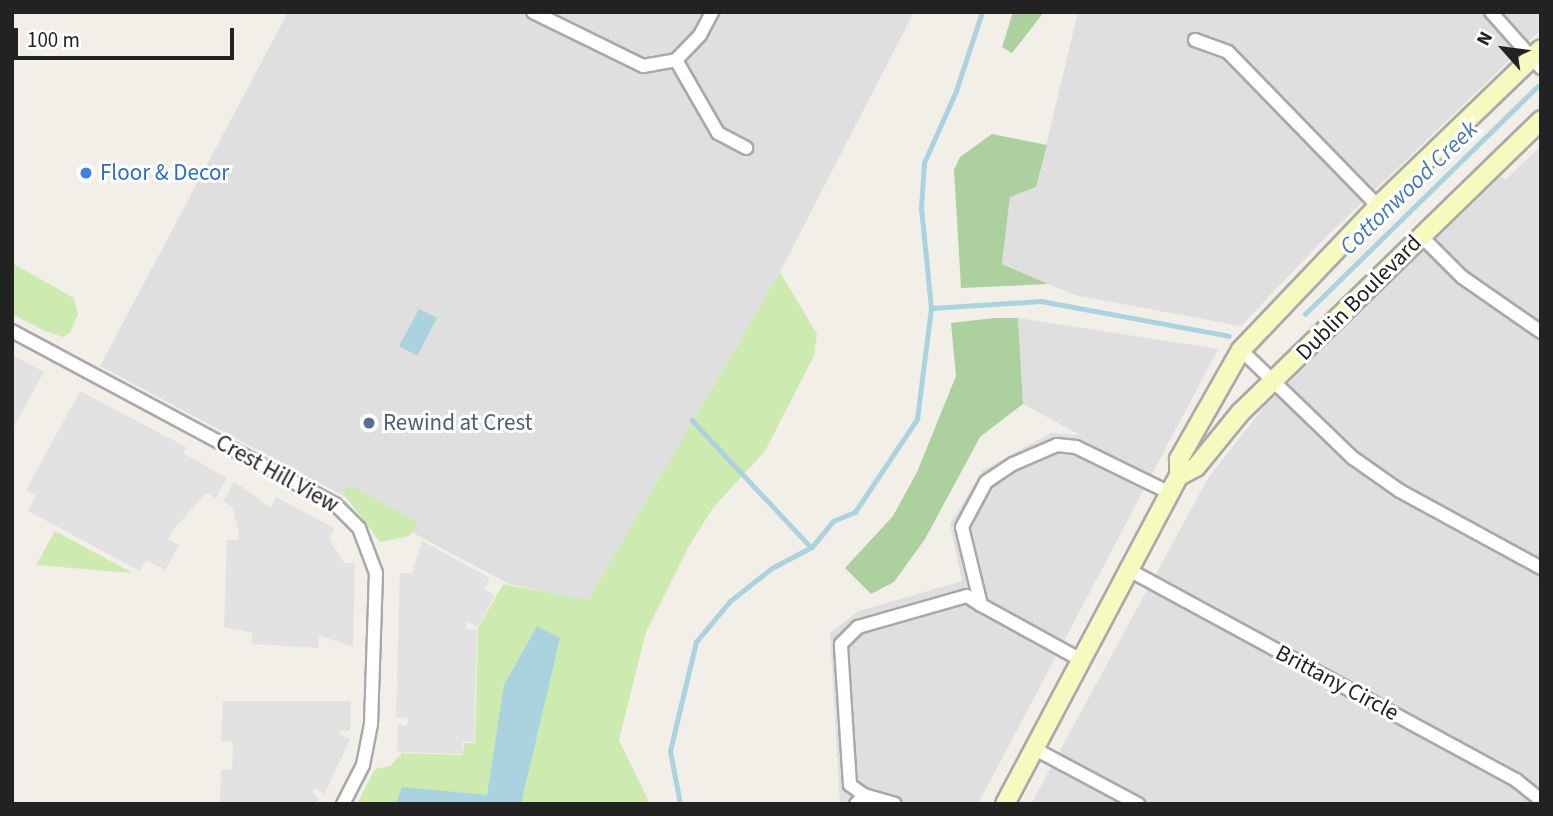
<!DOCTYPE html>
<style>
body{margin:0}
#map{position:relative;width:1553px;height:816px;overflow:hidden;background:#f2efe9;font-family:"Source Sans 3",sans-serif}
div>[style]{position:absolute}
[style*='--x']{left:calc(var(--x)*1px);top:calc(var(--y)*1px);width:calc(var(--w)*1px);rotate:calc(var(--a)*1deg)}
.residential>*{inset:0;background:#e0dfdf}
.grass>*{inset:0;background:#cdebb0}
.forest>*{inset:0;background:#add19e}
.parking>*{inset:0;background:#e2e2e2}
.water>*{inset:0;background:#aad3df}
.stream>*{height:4.5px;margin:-2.25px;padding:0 2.25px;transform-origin:2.25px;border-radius:2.25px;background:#aad3df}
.roads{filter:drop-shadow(2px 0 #a9a9a9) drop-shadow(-2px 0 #a9a9a9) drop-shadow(0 2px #a9a9a9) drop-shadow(0 -2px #a9a9a9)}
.street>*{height:12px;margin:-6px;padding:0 6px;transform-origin:6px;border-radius:6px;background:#fff}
.secondary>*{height:18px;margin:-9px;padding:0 9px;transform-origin:9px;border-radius:9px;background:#f7fabf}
.dots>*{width:19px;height:19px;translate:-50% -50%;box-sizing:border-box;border:4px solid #fff;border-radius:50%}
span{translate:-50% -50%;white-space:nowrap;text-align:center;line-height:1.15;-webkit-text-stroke:6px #fff;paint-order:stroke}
.shop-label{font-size:23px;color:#366cbe}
.left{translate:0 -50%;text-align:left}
.street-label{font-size:23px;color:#222}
.service-label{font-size:23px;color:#4e5e75}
.water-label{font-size:24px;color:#4a7aab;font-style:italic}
.frame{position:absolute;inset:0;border:14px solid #222;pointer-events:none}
.north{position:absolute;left:1469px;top:14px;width:70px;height:70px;-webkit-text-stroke:5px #fff;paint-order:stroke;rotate:298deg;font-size:19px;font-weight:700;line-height:28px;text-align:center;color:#222}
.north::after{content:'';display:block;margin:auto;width:24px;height:32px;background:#222;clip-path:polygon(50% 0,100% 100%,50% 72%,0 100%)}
.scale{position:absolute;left:14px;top:28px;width:220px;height:32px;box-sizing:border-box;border:4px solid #222;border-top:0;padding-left:9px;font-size:21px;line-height:24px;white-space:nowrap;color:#222;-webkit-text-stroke:5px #fff;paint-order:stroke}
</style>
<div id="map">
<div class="residential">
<div style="clip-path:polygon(288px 12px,914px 12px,780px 272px,588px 601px,509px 584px,100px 366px)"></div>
<div style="clip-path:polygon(1078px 12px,1541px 12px,1541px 30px,1324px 239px,1241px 326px,1074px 295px,1002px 264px,1010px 197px,1036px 187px)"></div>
<div style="clip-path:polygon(1541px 146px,1541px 804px,1031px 804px,1208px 478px,1264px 407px,1501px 176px,1505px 180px)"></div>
<div style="clip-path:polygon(1018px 318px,1218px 349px,978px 804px,840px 804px,830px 633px,859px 611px,962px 581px,950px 524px,983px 470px,1051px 433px,1080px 435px,1023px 404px)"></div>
</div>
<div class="grass">
<div style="clip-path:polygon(12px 263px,74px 298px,78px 314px,70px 333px,63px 337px,45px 331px,12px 314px)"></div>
<div style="clip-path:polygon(780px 272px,817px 334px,814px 356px,765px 451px,713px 508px,689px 546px,646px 632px,619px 740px,650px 804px,357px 804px,375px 769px,390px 766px,402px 753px,462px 755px,465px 743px,475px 743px,478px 628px,503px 584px,588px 600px)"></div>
<div style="clip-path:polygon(354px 487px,418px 522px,410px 536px,380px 542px,345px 496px,344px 489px)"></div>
<div style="clip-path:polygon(55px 531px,131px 572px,131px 573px,36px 565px)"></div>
</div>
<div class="forest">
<div style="clip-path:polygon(1013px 12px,1044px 12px,1012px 53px,1002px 47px)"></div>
<div style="clip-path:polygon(992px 134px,1047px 145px,1036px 187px,1010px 197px,1002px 264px,1048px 284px,961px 288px,954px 170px,960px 157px)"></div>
<div style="clip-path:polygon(994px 318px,1018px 318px,1023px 404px,980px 437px,925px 539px,894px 582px,871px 594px,845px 568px,893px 516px,917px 472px,956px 376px,951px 323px)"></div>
</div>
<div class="parking">
<div style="clip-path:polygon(12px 355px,44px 372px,12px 430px)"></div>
<div style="clip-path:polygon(80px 391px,186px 447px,183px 453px,227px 478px,216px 498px,206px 493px,173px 530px,168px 539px,179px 545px,165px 570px,146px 560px,140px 571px,28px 511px,36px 496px,26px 490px)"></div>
<div style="clip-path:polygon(234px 481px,271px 508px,276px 497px,334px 528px,329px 539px,344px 563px,355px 563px,353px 647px,319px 635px,318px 648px,252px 644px,252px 633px,224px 627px,227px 540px,239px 540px,239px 534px,232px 506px,223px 502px)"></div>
<div style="clip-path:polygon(422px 541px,490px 578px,484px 589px,495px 595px,478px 627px,468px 622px,466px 625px,466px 629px,477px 630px,474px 742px,463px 741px,462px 754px,397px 752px,398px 725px,407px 725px,408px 718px,396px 717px,400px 573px,412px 573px)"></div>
<div style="clip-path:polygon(223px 701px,351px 701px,350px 731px,340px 730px,339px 734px,350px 739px,325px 794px,315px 788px,312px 792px,319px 800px,315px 804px,220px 804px,221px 770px,232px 769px,233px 742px,221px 741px)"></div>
</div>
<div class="water">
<div style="clip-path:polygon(419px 309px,437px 318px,417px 356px,399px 346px)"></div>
<div style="clip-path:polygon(537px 626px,560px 638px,521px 804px,396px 804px,402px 787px,487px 795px,504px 685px)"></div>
</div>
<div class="stream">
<div style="--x:931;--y:308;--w:110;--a:-3.6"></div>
<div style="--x:1041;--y:301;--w:191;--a:10.5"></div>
<div style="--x:1305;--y:314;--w:325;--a:-44.4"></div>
<div style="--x:692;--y:420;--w:174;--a:46.9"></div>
<div style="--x:680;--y:804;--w:54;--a:-100.7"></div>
<div style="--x:670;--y:751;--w:112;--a:-76.6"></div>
<div style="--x:696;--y:642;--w:53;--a:-50.3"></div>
<div style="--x:730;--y:601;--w:53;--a:-38.2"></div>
<div style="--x:772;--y:568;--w:45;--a:-27.7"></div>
<div style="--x:812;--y:547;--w:33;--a:-51"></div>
<div style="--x:833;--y:521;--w:24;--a:-22"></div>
<div style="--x:855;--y:512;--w:112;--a:-56.3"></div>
<div style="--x:917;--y:419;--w:112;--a:-82.8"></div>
<div style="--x:931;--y:308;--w:100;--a:-95.7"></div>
<div style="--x:921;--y:208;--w:45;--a:-86.2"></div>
<div style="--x:924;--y:163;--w:79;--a:-66"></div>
<div style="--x:956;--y:91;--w:83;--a:-71.8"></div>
</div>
<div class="roads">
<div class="street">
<div style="--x:533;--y:12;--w:123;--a:26.1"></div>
<div style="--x:643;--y:66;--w:34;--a:-10"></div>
<div style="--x:676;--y:60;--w:35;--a:-46"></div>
<div style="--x:700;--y:35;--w:26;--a:-62"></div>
<div style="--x:1491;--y:12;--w:75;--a:48.2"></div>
<div style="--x:1195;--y:40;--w:35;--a:20"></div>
<div style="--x:1228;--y:52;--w:215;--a:45.8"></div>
<div style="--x:676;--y:60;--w:84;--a:60.1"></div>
<div style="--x:718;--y:133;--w:32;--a:28"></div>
<div style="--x:1421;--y:236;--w:58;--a:45"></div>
<div style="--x:1462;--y:277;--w:96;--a:34.8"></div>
<div style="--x:12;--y:331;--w:366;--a:28.2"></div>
<div style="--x:335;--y:504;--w:34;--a:45"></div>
<div style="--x:359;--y:528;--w:48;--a:69.3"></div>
<div style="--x:376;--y:573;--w:151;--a:91.9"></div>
<div style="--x:371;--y:724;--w:42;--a:101"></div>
<div style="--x:363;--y:765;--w:44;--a:117.1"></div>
<div style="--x:1241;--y:350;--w:156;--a:44"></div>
<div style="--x:1353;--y:458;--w:57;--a:35.1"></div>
<div style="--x:1400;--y:491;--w:161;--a:28.6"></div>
<div style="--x:1129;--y:570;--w:440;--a:28.5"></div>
<div style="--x:1516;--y:780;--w:32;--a:39"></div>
<div style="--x:981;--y:605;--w:114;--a:28.8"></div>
<div style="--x:1035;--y:749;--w:117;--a:28.1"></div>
<div style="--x:864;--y:795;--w:32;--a:16"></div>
<div style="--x:856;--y:804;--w:12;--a:-48"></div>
<div style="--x:864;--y:795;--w:17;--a:-144"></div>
<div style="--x:850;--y:785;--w:141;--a:-93.7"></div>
<div style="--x:841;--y:644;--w:24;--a:-45"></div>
<div style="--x:858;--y:627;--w:113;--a:-15.9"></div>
<div style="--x:967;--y:596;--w:17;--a:33"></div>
<div style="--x:981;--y:605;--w:80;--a:-103.7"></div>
<div style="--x:962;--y:527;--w:51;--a:-61.9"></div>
<div style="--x:986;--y:482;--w:32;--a:-34"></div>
<div style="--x:1013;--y:464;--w:48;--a:-23.4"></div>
<div style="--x:1057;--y:445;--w:19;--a:6"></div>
<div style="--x:1076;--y:447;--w:105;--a:26.1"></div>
</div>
<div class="secondary">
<div style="--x:1179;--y:476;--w:19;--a:-28"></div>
<div style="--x:1196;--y:467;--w:70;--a:-50.8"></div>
<div style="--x:1240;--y:413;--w:420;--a:-44.2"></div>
<div style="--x:1005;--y:804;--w:371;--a:-62.1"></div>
<div style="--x:1179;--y:476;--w:17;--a:-90"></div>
<div style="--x:1179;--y:459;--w:125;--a:-60.4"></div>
<div style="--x:1241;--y:350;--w:199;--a:-46.4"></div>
<div style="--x:1378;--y:206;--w:226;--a:-43.9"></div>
</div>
</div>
<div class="dots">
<div style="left:86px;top:173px;background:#3f7fe0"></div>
<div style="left:369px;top:423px;background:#5c6f8a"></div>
</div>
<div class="shop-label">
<span class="left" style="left:100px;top:173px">Floor &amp; Decor</span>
</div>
<div class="street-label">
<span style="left:1359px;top:298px;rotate:-45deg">Dublin Boulevard</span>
<span style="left:277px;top:474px;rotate:29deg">Crest Hill View</span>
<span style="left:1337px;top:683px;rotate:28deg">Brittany Circle</span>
</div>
<div class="service-label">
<span class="left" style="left:383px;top:423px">Rewind at Crest</span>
</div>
<div class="water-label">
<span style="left:1409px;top:188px;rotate:-44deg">Cottonwood Creek</span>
</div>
<div class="frame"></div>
<div class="north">N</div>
<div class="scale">100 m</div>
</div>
